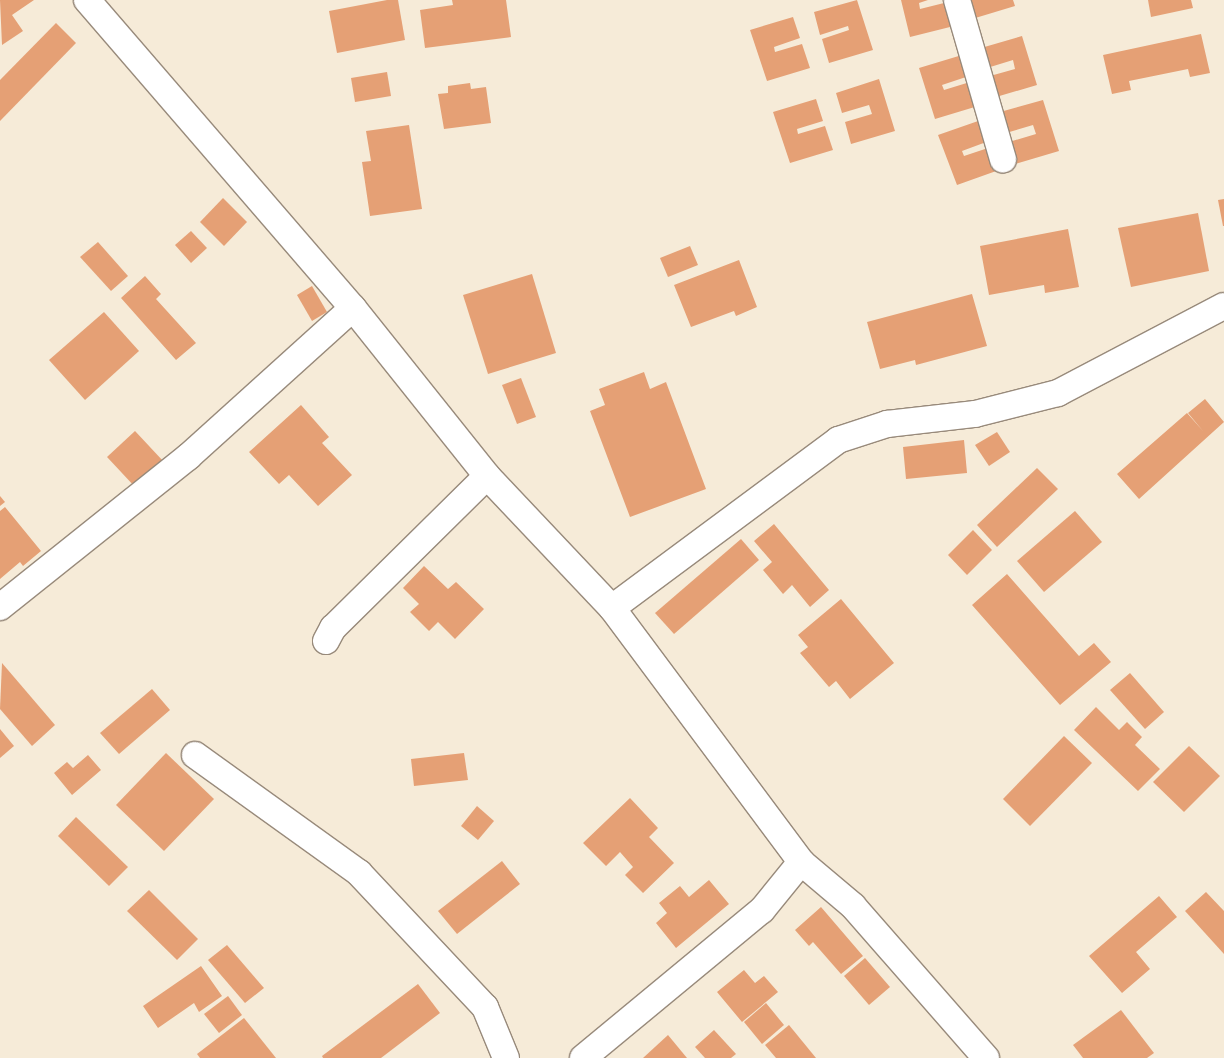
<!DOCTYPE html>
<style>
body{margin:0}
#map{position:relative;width:1224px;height:1058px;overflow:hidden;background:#f6ebd8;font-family:Pangolin,sans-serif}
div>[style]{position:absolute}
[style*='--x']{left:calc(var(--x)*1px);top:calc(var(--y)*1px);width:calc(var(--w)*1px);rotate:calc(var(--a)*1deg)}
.building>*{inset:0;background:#e5a075}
.roads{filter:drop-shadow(1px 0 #988a7b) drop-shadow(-1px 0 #988a7b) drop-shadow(0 1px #988a7b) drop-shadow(0 -1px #988a7b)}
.street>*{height:26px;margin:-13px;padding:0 13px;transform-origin:13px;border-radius:13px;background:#fff}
span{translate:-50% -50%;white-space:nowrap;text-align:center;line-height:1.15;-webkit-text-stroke:5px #fdfcf7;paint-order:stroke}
</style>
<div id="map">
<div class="building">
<div style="clip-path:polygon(0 0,34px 0,12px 15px,23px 31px,2px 45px)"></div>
<div style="clip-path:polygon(387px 0,398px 0,405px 40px,337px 53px,329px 11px)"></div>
<div style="clip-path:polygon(452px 0,506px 0,511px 37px,425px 48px,420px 10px,453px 5px)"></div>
<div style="clip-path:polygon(857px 0,873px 50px,829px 63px,822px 39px,849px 30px,848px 26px,820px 35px,814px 12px)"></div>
<div style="clip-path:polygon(901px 0,928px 0,919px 3px,920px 9px,948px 2px,954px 26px,910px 37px)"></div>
<div style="clip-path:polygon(966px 0,1013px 0,1015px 6px,972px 19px)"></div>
<div style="clip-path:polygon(1148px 0,1191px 0,1193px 8px,1151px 17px)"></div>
<div style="clip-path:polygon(793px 17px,800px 38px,774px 47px,775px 52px,802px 44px,810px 68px,767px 81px,750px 30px)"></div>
<div style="clip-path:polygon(56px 23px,76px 43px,0 121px,0 80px)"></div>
<div style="clip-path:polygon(1201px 34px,1210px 73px,1190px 77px,1188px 69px,1129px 81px,1131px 90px,1112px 94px,1103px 55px)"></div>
<div style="clip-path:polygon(1022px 36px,1037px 85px,996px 97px,990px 76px,1015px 69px,1013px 60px,987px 68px,981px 48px)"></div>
<div style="clip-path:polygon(962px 55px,969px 76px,942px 85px,944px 90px,970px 82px,978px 106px,935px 119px,919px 68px)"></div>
<div style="clip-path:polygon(387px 72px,391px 96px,355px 102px,351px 78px)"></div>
<div style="clip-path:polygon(879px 79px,895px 131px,851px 144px,845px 122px,872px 114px,869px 105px,842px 113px,836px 93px)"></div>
<div style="clip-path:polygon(470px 83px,471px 89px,486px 87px,491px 123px,444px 129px,438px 94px,448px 93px,448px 86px)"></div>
<div style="clip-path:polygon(816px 99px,823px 121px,797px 129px,798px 134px,825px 126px,833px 150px,790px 163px,773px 112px)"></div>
<div style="clip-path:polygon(1043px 100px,1059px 151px,1015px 164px,1009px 142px,1036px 134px,1033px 125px,1006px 133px,1000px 112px)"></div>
<div style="clip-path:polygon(981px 120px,989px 141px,962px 151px,964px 156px,991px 147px,999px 170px,957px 185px,938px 135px)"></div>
<div style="clip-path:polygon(409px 125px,422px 209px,370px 216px,362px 162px,371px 161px,366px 131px)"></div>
<div style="clip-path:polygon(223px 198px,247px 222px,224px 246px,200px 222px)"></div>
<div style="clip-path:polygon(1224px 199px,1224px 226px,1223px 226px,1218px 200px)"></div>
<div style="clip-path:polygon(1198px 213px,1209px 271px,1131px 287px,1118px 228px)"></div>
<div style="clip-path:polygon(1068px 229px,1079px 287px,1045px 293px,1044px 285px,989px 295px,980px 246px)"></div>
<div style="clip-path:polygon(191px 231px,207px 248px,191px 263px,175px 245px)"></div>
<div style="clip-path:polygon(98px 242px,128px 276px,111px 291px,80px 257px)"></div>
<div style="clip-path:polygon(690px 246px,698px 265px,668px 277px,660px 258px)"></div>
<div style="clip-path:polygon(739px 260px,757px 307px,736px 316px,734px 311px,691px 327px,674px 285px)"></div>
<div style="clip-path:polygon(532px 274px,556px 353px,488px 374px,463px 295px)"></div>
<div style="clip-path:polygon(145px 276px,161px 294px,156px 299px,196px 343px,176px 360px,121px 298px)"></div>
<div style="clip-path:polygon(312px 286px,327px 312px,312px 321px,297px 295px)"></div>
<div style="clip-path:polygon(972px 294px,987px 346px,916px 365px,915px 360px,880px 369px,867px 322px)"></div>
<div style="clip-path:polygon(104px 312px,139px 351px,85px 400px,49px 360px)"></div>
<div style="clip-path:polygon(644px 372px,650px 389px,666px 382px,706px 489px,630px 517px,590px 411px,605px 405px,599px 389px)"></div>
<div style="clip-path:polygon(521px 378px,536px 417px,517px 424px,502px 385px)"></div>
<div style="clip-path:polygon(1205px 399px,1224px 422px,1139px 499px,1117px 474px,1187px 413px,1203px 431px,1188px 413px)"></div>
<div style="clip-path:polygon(301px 405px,329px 437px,322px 443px,352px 475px,318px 506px,289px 475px,279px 484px,249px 452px)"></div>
<div style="clip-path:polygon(135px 431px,164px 462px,136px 488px,107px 457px)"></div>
<div style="clip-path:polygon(997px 432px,1010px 452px,989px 466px,975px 445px)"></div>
<div style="clip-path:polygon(964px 440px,967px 473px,906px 479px,903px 447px)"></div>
<div style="clip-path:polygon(1037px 468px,1058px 489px,997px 547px,977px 525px)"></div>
<div style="clip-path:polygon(0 496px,5px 502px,0 506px)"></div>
<div style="clip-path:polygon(5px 507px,41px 551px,23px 566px,20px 562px,0 579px,0 511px)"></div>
<div style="clip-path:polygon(1075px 511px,1102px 542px,1044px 592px,1017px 561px)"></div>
<div style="clip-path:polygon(774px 524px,829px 590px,810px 607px,792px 585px,783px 594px,763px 570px,772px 562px,754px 541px)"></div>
<div style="clip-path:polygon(973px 530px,992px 550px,967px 575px,948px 555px)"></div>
<div style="clip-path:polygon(741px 539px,759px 560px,674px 634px,655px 613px)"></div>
<div style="clip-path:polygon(424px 566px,448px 589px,456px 582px,484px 609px,455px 639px,438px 622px,429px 631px,410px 612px,419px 604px,403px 588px)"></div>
<div style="clip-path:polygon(1007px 574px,1079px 656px,1094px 643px,1111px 662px,1060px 705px,972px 605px)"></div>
<div style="clip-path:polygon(841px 599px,894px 663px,850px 699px,836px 681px,829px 687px,800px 653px,808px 647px,798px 635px)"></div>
<div style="clip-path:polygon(2px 663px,55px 725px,32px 746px,0 709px)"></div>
<div style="clip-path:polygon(1130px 673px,1164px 712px,1145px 729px,1110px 690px)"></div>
<div style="clip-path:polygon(152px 689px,170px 710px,119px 754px,100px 733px)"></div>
<div style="clip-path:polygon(1096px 707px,1119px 730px,1127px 722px,1142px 737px,1135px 745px,1160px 769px,1138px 791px,1074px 730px)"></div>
<div style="clip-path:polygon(0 729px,14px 746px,0 758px)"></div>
<div style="clip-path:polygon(1064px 736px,1092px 763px,1030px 826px,1003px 799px)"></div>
<div style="clip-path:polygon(1189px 746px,1220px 776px,1184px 812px,1153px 782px)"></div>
<div style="clip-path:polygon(166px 753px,214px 799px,164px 851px,116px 805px)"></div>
<div style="clip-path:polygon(464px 753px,468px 780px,414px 786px,411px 759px)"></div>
<div style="clip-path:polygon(88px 755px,101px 770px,72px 795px,54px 773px,67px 762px,73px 768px)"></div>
<div style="clip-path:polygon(630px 798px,658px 828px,649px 837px,674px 863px,643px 893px,625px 875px,633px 867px,620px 852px,606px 866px,583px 843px)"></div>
<div style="clip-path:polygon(477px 806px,494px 821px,478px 840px,461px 826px)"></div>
<div style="clip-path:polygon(76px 817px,128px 867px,109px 886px,58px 836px)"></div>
<div style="clip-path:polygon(502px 861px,520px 884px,457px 934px,438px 911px)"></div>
<div style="clip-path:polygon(709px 880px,729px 904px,676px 948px,656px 923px,667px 913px,659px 903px,680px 886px,689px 897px)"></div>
<div style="clip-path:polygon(149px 890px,198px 939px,177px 960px,127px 911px)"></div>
<div style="clip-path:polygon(1206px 892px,1224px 911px,1224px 954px,1185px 911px)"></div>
<div style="clip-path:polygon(1159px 896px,1177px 917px,1136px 952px,1150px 969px,1122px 993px,1089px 956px)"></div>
<div style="clip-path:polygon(821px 907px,863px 956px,841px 974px,813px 942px,809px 946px,795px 930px)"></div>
<div style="clip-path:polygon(227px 945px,264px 988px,245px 1003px,208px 960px)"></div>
<div style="clip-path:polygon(865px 958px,890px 987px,869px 1005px,844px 976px)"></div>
<div style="clip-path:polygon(201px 966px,222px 996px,199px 1012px,194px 1003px,158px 1028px,143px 1006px)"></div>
<div style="clip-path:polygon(744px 970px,755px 983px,764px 976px,778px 992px,742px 1022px,717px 992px)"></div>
<div style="clip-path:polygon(418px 984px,440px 1013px,381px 1058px,323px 1058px,322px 1056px)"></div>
<div style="clip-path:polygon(228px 996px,242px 1015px,219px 1033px,204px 1014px)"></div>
<div style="clip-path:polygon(766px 1003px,784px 1025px,762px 1044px,744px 1022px)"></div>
<div style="clip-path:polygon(1121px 1010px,1154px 1053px,1147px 1058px,1083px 1058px,1073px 1045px)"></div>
<div style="clip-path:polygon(244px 1018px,276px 1058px,200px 1058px,197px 1054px)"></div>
<div style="clip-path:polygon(789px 1025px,816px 1058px,776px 1058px,765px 1045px)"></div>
<div style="clip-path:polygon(714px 1030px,736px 1054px,731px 1058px,705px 1058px,695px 1047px)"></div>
<div style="clip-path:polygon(668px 1035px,687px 1058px,643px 1058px)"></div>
</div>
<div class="roads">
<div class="street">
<div style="--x:87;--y:0;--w:407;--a:49.2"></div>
<div style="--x:353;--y:308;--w:215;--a:51.4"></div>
<div style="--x:487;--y:476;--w:182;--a:46.6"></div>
<div style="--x:612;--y:608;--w:317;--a:53.3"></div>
<div style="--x:801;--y:862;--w:68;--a:40.2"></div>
<div style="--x:853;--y:906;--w:202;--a:48.8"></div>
<div style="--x:957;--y:0;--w:166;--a:73.9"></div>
<div style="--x:0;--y:607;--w:241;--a:-38.6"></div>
<div style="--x:188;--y:457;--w:222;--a:-42.1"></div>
<div style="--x:612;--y:608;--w:282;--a:-36.6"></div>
<div style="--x:838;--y:440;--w:52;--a:-18.1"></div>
<div style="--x:887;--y:424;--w:89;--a:-6.5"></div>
<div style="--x:975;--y:414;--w:86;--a:-14.2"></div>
<div style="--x:1058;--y:393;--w:187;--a:-27.7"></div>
<div style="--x:326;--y:641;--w:15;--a:-62"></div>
<div style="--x:333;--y:628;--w:216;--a:-44.6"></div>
<div style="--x:195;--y:755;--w:202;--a:35.7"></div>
<div style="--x:359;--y:873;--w:184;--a:46.8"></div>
<div style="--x:485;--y:1007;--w:55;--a:67.6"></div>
<div style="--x:583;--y:1058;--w:232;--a:-39.6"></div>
<div style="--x:762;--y:910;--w:62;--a:-50.9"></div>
</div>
</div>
</div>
